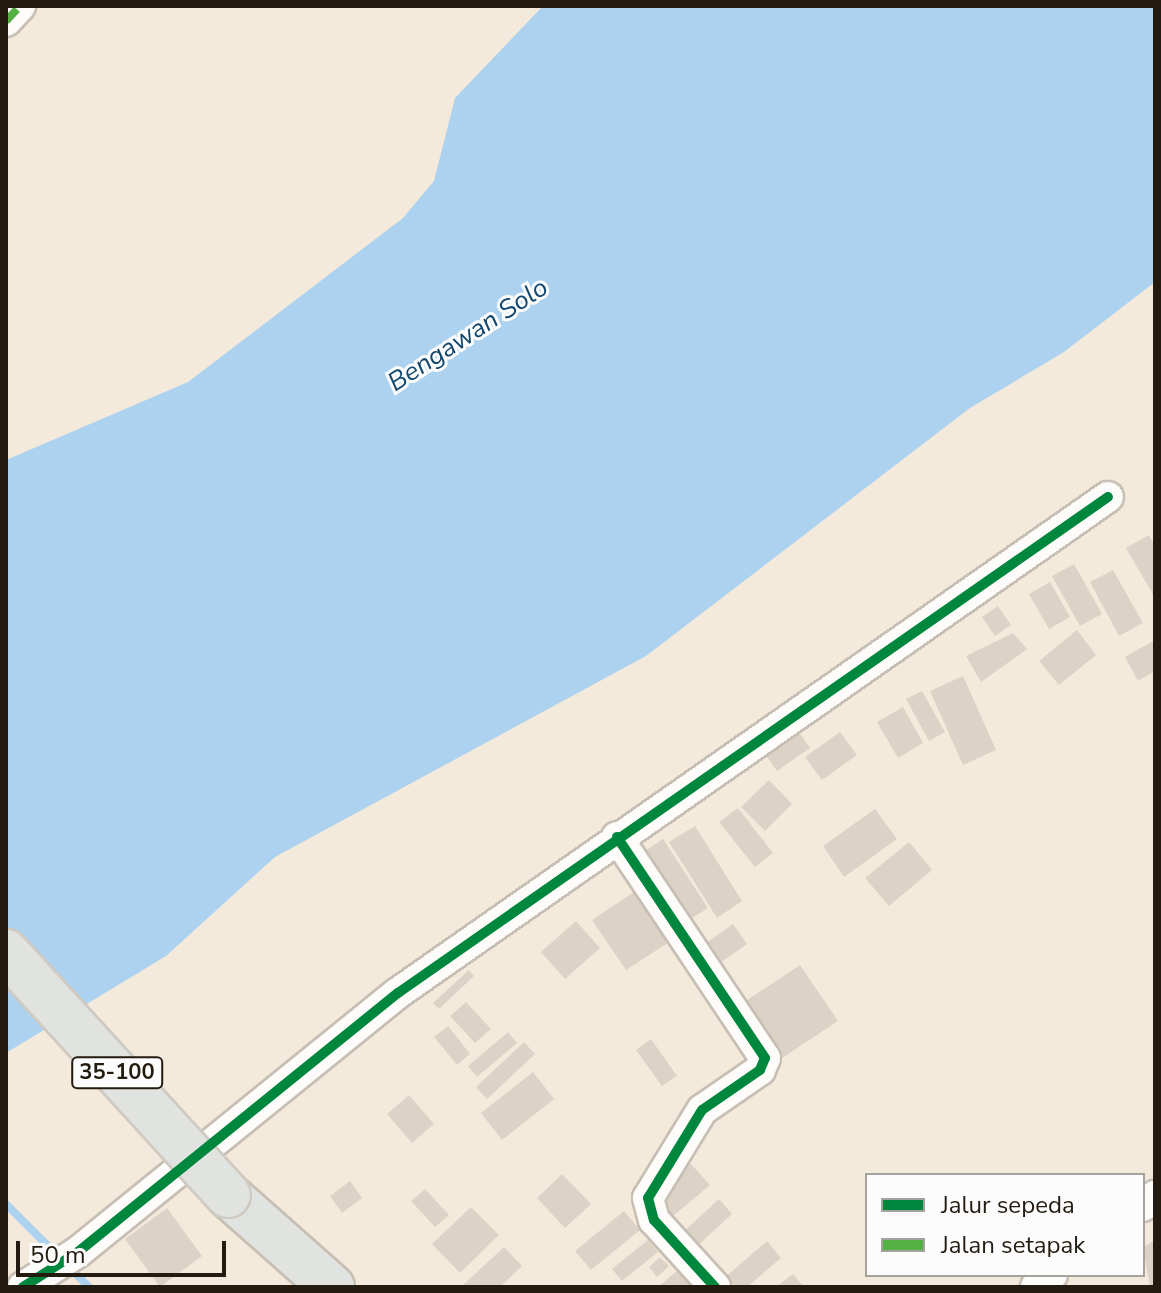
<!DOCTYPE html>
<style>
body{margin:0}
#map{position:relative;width:1161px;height:1293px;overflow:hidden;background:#f4eadc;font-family:"Nunito Sans",sans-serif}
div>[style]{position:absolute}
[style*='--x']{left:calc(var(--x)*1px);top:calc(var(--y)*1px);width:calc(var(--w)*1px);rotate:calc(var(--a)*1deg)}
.water>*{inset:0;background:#add2f0}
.stream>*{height:8px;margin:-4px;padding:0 4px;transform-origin:4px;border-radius:4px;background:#add2f0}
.building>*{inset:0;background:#dcd3c6}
.roads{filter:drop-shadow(2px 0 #c7bfb3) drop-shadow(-2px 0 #c7bfb3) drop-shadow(0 2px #c7bfb3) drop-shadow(0 -2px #c7bfb3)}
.minor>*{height:30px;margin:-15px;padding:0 15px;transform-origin:15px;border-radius:15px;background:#fdfcfa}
.primary>*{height:44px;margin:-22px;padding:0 22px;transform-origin:22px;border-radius:22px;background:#e0e3df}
.bridges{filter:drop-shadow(2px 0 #cfcac2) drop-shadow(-2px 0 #cfcac2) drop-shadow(0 2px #cfcac2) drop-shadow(0 -2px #cfcac2)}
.primary-bridge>*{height:44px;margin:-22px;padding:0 22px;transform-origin:22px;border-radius:22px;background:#e0e3df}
.quiet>*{height:8px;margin-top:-4px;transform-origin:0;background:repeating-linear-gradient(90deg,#55b144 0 16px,transparent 0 24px)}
.cycleway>*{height:10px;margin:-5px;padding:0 5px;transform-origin:5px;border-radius:5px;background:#00873e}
span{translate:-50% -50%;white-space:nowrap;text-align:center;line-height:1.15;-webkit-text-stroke:6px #fcfcfc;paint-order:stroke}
.shield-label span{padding:2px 6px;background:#fcfcfc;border:2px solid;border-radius:6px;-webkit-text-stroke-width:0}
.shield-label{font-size:22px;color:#231b0f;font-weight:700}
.water-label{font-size:26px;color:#124870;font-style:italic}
.frame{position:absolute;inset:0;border:8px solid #231b0f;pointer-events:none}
.legend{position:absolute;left:865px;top:1173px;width:280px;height:104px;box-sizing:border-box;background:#fcfcfc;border:2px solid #a5a29d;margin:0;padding:10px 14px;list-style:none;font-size:24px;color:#231b0f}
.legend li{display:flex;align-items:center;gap:16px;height:40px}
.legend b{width:40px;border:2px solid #a5a29d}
.scale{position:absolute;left:16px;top:1241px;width:210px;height:36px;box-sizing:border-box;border:4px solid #231b0f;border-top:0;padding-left:10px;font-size:24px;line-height:28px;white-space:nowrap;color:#231b0f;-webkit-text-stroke:6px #fcfcfc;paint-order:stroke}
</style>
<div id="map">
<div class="water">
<div style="clip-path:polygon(543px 6px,1155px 6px,1155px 282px,1064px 352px,970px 408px,646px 656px,275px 857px,166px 956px,6px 1053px,6px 460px,188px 382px,403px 218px,434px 181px,455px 98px)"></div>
</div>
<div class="stream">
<div style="--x:6;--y:1204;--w:117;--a:45"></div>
</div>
<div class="building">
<div style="clip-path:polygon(1149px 535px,1155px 547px,1155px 598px,1126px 548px)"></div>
<div style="clip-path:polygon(1074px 564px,1102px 614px,1080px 626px,1052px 576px)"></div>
<div style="clip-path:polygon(1113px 570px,1143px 623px,1119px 636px,1090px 582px)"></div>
<div style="clip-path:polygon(1050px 582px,1070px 617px,1049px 629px,1029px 594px)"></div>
<div style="clip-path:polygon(998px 606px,1011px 625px,995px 636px,982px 617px)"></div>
<div style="clip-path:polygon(1077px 630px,1096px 655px,1059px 685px,1039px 661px)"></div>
<div style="clip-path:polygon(1013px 633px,1027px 649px,981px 682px,966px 656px)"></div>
<div style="clip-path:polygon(1155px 640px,1155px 671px,1138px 681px,1125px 657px)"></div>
<div style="clip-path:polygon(963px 676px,996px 750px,963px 765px,930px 691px)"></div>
<div style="clip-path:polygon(922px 691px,945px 732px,929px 741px,906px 699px)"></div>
<div style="clip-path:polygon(903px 707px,923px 743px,898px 758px,877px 722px)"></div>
<div style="clip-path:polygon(792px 722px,810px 748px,777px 771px,759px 746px)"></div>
<div style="clip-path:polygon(840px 732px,857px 755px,822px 780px,805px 757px)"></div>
<div style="clip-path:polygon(769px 780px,792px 804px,765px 831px,741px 807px)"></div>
<div style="clip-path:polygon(738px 808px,773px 853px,755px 867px,719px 822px)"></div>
<div style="clip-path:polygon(875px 809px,897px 839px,844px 877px,823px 846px)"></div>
<div style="clip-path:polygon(695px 826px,742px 901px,717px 918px,669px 842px)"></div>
<div style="clip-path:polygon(663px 839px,708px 908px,681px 925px,636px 857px)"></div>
<div style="clip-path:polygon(909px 842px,932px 870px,889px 906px,865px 878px)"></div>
<div style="clip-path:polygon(640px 888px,674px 939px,626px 970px,592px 920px)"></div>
<div style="clip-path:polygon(576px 921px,600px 948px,565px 979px,541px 952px)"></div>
<div style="clip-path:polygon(733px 924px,747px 944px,713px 968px,699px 948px)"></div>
<div style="clip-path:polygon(800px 965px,838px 1021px,776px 1062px,738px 1006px)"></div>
<div style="clip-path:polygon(469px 970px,474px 976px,439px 1009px,433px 1003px)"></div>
<div style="clip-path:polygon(466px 1002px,491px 1029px,475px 1043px,450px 1016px)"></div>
<div style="clip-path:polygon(448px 1026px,470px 1054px,457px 1065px,434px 1037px)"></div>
<div style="clip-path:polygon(508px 1032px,517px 1043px,477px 1077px,468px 1066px)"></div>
<div style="clip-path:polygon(651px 1039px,677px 1076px,662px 1086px,636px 1050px)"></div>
<div style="clip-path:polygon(524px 1042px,535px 1054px,487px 1099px,476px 1087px)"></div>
<div style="clip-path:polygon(533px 1072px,554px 1099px,502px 1140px,481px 1113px)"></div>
<div style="clip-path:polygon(409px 1095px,434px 1124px,412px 1143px,387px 1114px)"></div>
<div style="clip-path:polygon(691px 1164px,710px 1185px,673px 1216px,655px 1195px)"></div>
<div style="clip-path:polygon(562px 1174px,591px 1204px,565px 1228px,537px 1198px)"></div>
<div style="clip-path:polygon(350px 1181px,362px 1198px,342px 1213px,330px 1196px)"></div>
<div style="clip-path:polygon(425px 1189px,449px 1215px,435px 1227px,411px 1201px)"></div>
<div style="clip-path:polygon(719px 1199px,732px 1214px,694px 1249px,680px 1235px)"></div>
<div style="clip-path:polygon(471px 1207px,499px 1235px,460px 1273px,432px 1244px)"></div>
<div style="clip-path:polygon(167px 1208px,202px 1256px,160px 1287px,125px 1239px)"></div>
<div style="clip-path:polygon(624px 1211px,640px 1230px,591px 1270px,575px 1251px)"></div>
<div style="clip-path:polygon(648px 1240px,658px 1252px,622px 1281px,612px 1269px)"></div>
<div style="clip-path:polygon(1155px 1240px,1155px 1287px,1150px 1287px,1143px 1247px)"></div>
<div style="clip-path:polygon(767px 1241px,781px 1258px,747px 1287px,729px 1287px,723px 1279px)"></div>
<div style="clip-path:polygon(504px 1247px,522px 1266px,500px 1287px,461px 1287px)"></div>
<div style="clip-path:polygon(660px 1257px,669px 1266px,657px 1277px,649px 1267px)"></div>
<div style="clip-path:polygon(677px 1271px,691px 1287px,658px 1287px)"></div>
<div style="clip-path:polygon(793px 1274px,804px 1287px,776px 1287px)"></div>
</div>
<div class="roads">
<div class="minor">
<div style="--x:6;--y:21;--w:21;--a:-47"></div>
<div style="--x:617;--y:837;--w:266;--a:56.2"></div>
<div style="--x:765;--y:1058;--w:13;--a:113"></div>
<div style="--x:760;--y:1070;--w:70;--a:145.4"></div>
<div style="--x:702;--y:1110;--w:103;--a:121.5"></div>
<div style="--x:648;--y:1198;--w:23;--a:75"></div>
<div style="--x:654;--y:1220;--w:91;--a:47.7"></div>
<div style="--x:1143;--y:1206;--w:16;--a:-40"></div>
<div style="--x:23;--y:1287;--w:65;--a:-32.5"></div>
<div style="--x:78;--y:1252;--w:412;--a:-39"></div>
<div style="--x:398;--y:993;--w:866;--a:-34.94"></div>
<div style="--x:1036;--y:1287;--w:20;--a:-37"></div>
</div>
<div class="primary">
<div style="--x:228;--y:1195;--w:139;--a:41.5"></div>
</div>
</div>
<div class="bridges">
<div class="primary-bridge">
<div style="--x:6;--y:952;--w:329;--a:47.6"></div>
</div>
</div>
<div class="quiet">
<div style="--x:6;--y:21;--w:21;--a:-47"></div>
</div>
<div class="cycleway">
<div style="--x:617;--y:837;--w:266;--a:56.2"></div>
<div style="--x:765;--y:1058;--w:13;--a:113"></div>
<div style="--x:760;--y:1070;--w:70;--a:145.4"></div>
<div style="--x:702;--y:1110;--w:103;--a:121.5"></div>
<div style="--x:648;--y:1198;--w:23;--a:75"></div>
<div style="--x:654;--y:1220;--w:91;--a:47.7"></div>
<div style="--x:23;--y:1287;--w:65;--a:-32.5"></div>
<div style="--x:78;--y:1252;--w:412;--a:-39"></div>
<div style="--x:398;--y:993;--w:866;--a:-34.94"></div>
</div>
<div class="shield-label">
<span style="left:117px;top:1073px">35-100</span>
</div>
<div class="water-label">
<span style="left:468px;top:335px;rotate:-33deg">Bengawan Solo</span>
</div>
<div class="frame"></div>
<ul class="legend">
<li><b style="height:10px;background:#00873e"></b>Jalur sepeda</li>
<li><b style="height:10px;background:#55b144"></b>Jalan setapak</li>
</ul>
<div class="scale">50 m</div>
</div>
